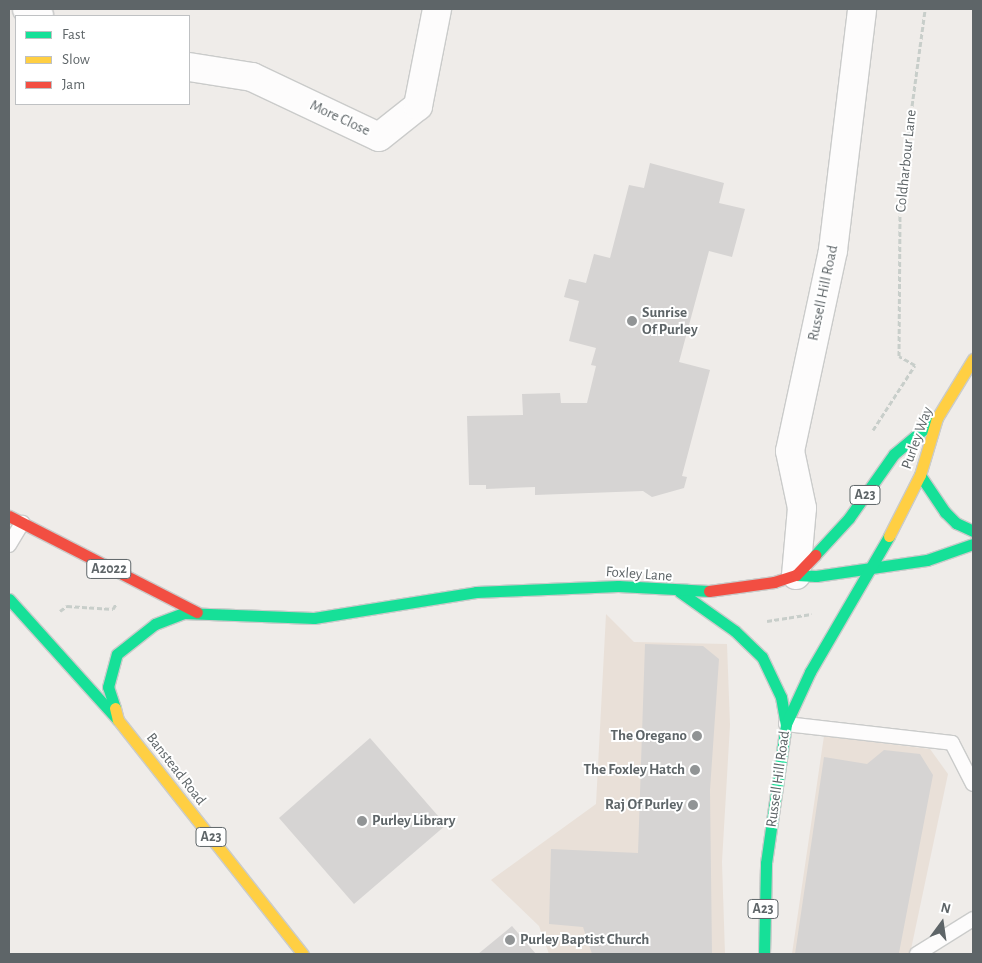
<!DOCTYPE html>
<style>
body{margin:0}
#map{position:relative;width:982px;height:963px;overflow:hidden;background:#efece9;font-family:"Alegreya Sans",sans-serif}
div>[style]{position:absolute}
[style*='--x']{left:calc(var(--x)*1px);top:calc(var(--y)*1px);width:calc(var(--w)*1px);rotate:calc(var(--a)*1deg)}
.commercial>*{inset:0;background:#e9e0d8}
.building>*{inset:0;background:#d6d4d3}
.path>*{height:3px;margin-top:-1.5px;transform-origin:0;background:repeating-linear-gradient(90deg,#c8ceca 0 5px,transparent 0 7.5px)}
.roads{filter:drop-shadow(1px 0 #cacbca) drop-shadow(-1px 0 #cacbca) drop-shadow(0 1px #cacbca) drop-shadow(0 -1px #cacbca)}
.lane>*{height:14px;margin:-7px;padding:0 7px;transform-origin:7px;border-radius:7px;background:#fdfcfc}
.street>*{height:28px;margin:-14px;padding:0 14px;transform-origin:14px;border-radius:14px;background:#fdfcfc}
.fast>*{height:11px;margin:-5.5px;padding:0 5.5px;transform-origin:5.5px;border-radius:5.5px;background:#16e098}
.slow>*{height:11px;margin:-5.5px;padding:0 5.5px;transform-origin:5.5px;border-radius:5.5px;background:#ffcf43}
.jam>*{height:11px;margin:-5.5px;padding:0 5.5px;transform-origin:5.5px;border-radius:5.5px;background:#f24e42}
.dots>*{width:14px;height:14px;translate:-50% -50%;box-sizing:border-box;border:2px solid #fff;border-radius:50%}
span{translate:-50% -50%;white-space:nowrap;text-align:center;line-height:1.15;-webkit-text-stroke:4px #fff;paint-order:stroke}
.shield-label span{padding:1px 4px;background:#fff;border:1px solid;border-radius:4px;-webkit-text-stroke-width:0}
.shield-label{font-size:14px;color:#5e6568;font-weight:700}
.street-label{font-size:15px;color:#5e6568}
.poi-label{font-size:15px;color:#5e6568;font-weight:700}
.left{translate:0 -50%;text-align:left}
.right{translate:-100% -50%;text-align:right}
.frame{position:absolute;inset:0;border:10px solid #5e6568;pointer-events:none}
.legend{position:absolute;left:15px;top:15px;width:175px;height:90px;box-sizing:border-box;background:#fff;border:1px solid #bfc1c3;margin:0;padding:6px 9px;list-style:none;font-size:15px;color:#5e6568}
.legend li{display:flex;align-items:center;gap:10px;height:25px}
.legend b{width:25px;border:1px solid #bfc1c3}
.north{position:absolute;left:917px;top:898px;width:50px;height:50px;-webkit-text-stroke:4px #fff;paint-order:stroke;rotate:14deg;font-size:14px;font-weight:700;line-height:20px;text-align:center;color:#5e6568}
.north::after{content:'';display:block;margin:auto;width:18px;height:22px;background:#5e6568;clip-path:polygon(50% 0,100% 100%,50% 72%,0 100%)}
</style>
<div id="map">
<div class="commercial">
<div style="clip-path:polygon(606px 614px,634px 642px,727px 644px,730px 725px,722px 862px,725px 954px,549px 954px,539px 926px,491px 880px,596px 804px)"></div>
<div style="clip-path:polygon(824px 736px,930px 749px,948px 774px,910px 954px,792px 954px)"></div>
</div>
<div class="building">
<div style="clip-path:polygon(650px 163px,724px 183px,719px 203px,745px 209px,732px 257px,709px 251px,679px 362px,710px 370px,682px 476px,687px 477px,684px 488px,652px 497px,643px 491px,535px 495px,535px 487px,486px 489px,486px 485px,469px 485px,467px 416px,523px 415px,522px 394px,560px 393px,561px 403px,587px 403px,596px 366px,591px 365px,596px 348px,569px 341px,579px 301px,564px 297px,569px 279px,586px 283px,594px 254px,610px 258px,629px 185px,644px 188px)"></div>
<div style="clip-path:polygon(645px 644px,703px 646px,719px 659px,710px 790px,712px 954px,592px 954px,583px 927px,549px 924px,551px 849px,638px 853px)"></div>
<div style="clip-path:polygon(370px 738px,446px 825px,354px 904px,279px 818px)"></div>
<div style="clip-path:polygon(884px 750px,920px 754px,933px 775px,899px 953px,795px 954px,824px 757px,867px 764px)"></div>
<div style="clip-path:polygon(512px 926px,536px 954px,478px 954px)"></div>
</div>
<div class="path">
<div style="--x:873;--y:430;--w:77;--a:-57.1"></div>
<div style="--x:915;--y:365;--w:18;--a:-151"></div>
<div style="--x:899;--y:356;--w:161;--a:-89.6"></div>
<div style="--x:900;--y:195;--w:188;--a:-82.3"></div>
<div style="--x:60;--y:611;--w:9;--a:-36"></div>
<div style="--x:67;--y:606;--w:46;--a:3.7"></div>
<div style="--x:113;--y:609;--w:6;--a:-59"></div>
<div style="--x:767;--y:621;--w:45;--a:-9"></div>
</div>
<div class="roads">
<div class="lane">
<div style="--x:9;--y:545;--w:26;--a:-59"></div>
<div style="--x:786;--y:724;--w:167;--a:6.5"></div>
<div style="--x:952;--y:743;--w:46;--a:62.9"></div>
<div style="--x:917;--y:954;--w:66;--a:-32"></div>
</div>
<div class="street">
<div style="--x:27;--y:9;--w:14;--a:30"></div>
<div style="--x:189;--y:67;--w:64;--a:9"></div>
<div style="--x:252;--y:77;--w:140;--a:25.3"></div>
<div style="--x:379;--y:137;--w:50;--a:-38.5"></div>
<div style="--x:418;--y:106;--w:99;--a:-78.9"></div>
<div style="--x:796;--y:575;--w:67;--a:-84.9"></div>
<div style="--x:802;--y:508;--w:58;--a:-101.9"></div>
<div style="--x:790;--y:451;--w:206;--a:-77.9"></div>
<div style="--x:833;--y:250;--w:243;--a:-83.1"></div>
</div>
<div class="fast">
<div style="--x:920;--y:475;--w:45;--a:56"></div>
<div style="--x:945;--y:512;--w:16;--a:45"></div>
<div style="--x:956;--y:523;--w:19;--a:25"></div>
<div style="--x:815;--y:555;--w:50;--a:-47.4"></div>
<div style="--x:849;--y:518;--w:78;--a:-54.9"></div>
<div style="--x:894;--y:454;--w:56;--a:-39.9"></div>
<div style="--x:796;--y:575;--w:20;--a:3"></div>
<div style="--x:816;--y:576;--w:112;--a:-8.2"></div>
<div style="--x:927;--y:560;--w:49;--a:-19.2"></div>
<div style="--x:680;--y:592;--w:67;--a:35.3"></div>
<div style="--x:735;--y:631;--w:37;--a:44"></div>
<div style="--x:762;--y:657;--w:44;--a:64.6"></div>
<div style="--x:781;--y:697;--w:27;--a:80"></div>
<div style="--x:9;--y:599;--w:163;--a:48"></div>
<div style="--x:115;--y:708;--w:22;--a:-108"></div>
<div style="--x:108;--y:687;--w:34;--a:-75"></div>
<div style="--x:117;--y:654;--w:48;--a:-38.3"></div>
<div style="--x:155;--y:624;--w:30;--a:-21"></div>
<div style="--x:183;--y:613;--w:131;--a:2.2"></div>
<div style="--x:314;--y:618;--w:164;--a:-9.1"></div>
<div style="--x:476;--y:592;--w:142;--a:-2.4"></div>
<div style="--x:618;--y:586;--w:91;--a:3.1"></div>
<div style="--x:764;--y:954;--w:91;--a:-88.7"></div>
<div style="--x:766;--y:863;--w:140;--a:-81.8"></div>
<div style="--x:786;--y:724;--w:57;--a:-65.2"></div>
<div style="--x:810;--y:672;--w:157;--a:-59.8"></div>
</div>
<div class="slow">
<div style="--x:889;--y:536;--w:68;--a:-63.1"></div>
<div style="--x:920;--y:475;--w:59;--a:-73.4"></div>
<div style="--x:937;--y:418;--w:69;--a:-58.6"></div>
<div style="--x:115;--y:708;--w:12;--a:76"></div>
<div style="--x:118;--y:720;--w:298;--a:51.7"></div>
</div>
<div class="jam">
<div style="--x:9;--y:516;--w:211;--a:27.1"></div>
<div style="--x:709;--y:591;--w:66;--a:-7.9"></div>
<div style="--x:774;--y:582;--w:23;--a:-18"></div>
<div style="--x:796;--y:575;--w:28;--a:-46"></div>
</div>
</div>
<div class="dots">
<div style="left:632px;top:321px;background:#919495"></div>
<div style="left:697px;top:736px;background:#919495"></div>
<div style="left:695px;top:770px;background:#919495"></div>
<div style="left:693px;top:805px;background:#919495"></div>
<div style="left:362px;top:821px;background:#919495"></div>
<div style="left:510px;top:940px;background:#919495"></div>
</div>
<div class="shield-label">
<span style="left:865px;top:495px">A23</span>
<span style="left:109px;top:569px">A2022</span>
<span style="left:211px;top:837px">A23</span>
<span style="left:763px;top:909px">A23</span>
</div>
<div class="street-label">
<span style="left:340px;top:118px;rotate:25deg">More Close</span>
<span style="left:906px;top:161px;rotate:-84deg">Coldharbour Lane</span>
<span style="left:823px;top:293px;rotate:-78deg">Russell Hill Road</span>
<span style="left:917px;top:438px;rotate:-70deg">Purley Way</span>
<span style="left:639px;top:574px;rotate:4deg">Foxley Lane</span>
<span style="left:176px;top:769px;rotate:52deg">Banstead Road</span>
<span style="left:778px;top:779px;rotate:-82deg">Russell Hill Road</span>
</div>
<div class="poi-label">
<span class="left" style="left:642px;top:321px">Sunrise<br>Of Purley</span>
<span class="right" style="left:687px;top:736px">The Oregano</span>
<span class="right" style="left:685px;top:770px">The Foxley Hatch</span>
<span class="right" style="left:683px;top:805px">Raj Of Purley</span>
<span class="left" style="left:372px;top:821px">Purley Library</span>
<span class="left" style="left:520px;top:940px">Purley Baptist Church</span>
</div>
<div class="frame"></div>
<ul class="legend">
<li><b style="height:6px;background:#16e098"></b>Fast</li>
<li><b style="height:6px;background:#ffcf43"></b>Slow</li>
<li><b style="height:6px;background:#f24e42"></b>Jam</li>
</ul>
<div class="north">N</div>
</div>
